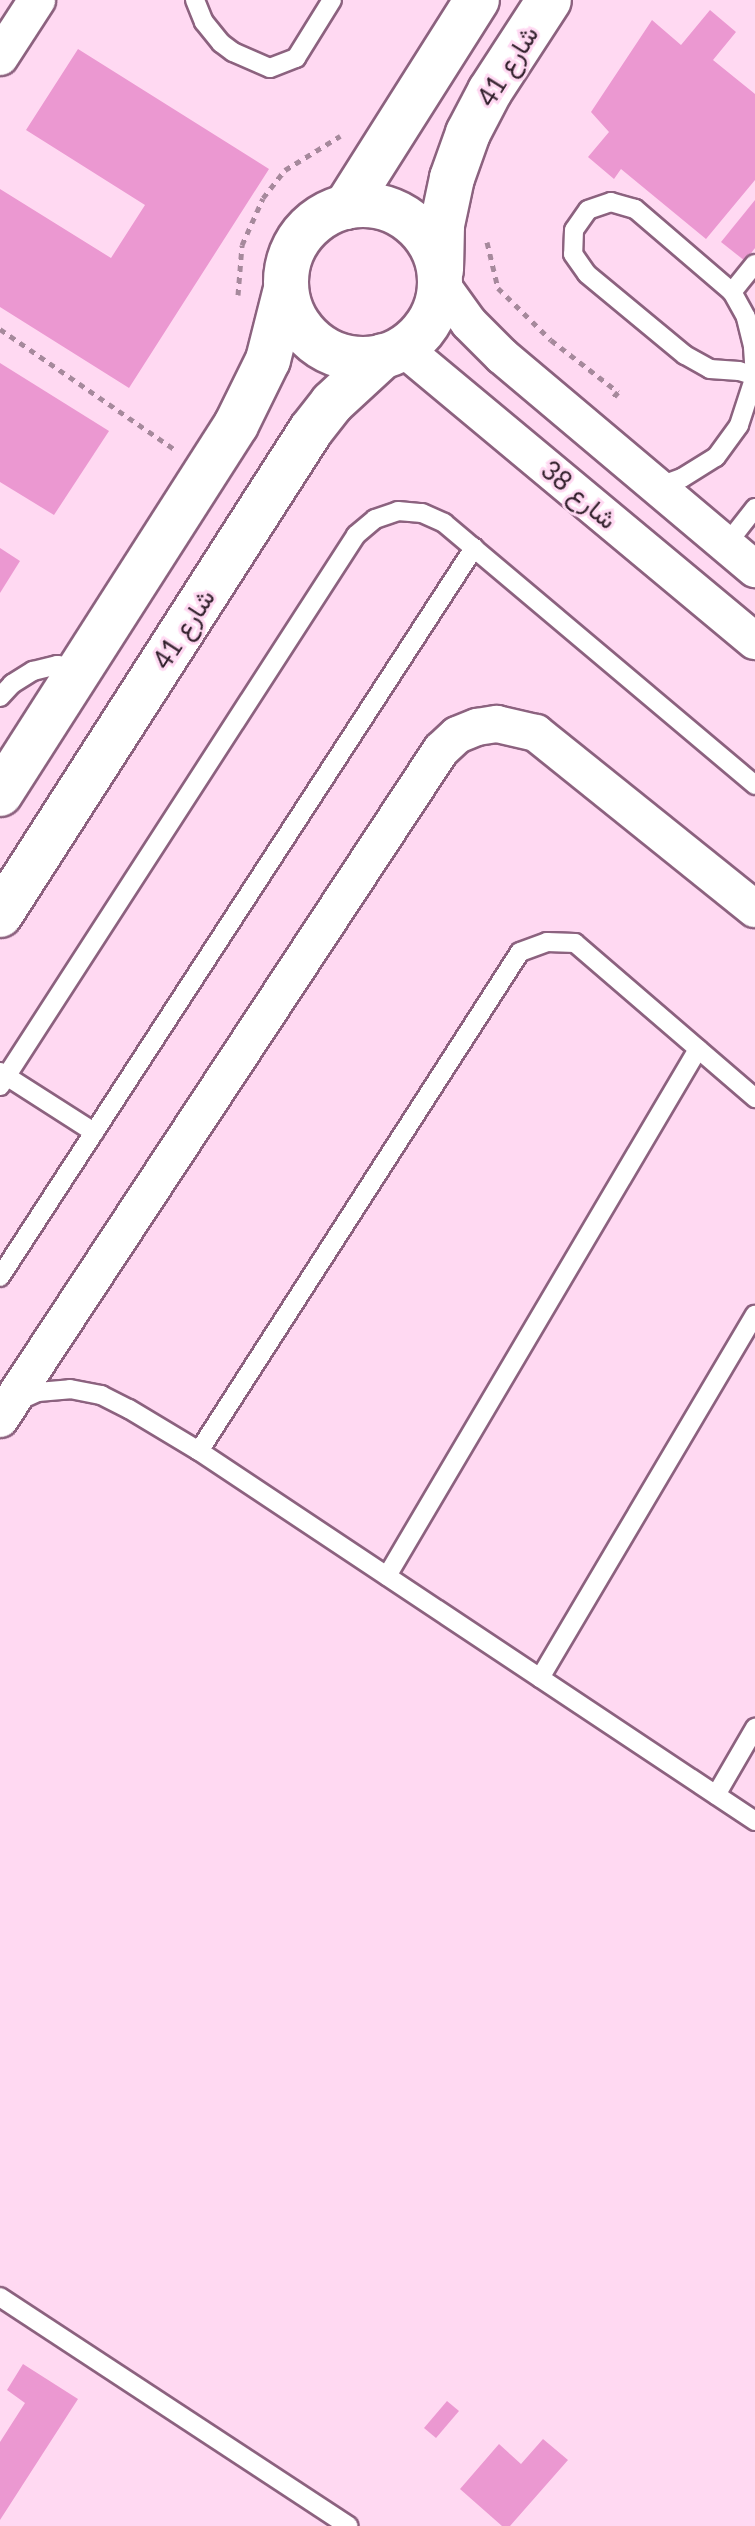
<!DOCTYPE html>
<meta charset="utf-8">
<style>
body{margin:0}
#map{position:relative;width:755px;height:2526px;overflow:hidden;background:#ffd9f2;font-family:Lato,Vazirmatn,sans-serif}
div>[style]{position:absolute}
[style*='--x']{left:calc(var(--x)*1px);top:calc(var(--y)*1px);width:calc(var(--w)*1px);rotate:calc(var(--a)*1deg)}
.building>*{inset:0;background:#eb98d1}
.path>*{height:5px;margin-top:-2.5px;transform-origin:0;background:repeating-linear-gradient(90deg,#a6899c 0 6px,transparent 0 12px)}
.roads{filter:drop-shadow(2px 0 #8c627f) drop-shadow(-2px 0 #8c627f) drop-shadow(0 2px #8c627f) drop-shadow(0 -2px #8c627f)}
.service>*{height:18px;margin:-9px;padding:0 9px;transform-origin:9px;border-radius:9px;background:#fff}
.minor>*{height:36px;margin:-18px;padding:0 18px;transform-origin:18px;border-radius:18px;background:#fff}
.tertiary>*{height:44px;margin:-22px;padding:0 22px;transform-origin:22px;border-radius:22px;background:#fff}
.tertiary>.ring{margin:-22px;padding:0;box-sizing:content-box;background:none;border:44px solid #fff;border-radius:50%}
span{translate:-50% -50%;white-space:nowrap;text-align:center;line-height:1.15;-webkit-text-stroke:6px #ffd9f2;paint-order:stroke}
.street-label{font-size:26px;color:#32202c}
</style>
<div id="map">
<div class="building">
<div style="clip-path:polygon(710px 10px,736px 32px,713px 60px,755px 94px,755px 180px,706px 239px,621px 169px,614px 179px,588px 157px,609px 132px,591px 112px,652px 20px,681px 45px)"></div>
<div style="clip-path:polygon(78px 49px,269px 169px,129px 388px,0 307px,0 189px,111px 258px,145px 205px,26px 130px)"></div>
<div style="clip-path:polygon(755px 200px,755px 248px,745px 261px,721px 242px)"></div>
<div style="clip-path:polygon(0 363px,109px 431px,54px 515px,0 482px)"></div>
<div style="clip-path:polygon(0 548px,20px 561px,0 593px)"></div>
<div style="clip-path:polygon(23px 2364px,78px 2399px,0 2520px,0 2442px,25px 2403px,7px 2390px)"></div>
<div style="clip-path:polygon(447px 2401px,459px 2411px,436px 2438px,424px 2428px)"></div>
<div style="clip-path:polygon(543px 2439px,568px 2460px,510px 2526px,502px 2526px,460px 2489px,499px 2444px,521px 2464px)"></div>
</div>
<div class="path">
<div style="--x:487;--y:242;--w:47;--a:76.6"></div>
<div style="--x:498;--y:288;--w:74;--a:44.5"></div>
<div style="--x:551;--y:340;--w:85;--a:37.8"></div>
<div style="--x:618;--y:392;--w:11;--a:131"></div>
<div style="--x:238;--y:295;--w:50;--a:-85.4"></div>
<div style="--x:242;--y:245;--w:51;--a:-65.9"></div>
<div style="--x:263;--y:198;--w:36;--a:-52"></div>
<div style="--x:285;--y:170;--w:65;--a:-31.7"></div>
<div style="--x:0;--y:329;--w:211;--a:34.6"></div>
</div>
<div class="roads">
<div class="service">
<div style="--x:195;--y:0;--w:24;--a:68"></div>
<div style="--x:204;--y:22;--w:27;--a:51"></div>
<div style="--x:221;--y:43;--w:15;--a:37"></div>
<div style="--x:233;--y:52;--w:40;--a:23.4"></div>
<div style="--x:270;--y:68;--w:28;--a:-21"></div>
<div style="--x:296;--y:58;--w:68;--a:-58.2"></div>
<div style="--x:732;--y:292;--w:36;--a:-51"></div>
<div style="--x:657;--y:487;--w:27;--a:-20"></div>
<div style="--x:682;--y:478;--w:40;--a:-32"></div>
<div style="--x:716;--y:457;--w:39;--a:-54"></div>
<div style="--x:739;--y:425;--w:52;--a:-71.9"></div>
<div style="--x:755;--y:376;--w:30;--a:-94"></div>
<div style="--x:753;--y:346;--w:30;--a:-104"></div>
<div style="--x:746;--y:317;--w:29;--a:-119"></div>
<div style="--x:732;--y:292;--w:128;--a:-139.4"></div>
<div style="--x:635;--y:209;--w:25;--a:-164"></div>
<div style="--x:611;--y:202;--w:24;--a:161"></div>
<div style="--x:588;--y:210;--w:24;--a:125"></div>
<div style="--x:574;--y:230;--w:24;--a:92"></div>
<div style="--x:573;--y:254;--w:24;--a:55"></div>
<div style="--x:587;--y:274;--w:127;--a:39.6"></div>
<div style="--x:685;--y:355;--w:29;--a:29"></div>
<div style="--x:710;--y:369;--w:29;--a:4"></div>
<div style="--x:739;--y:371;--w:17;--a:17"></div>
<div style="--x:726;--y:545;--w:47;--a:-51.9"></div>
<div style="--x:0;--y:697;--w:18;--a:-47"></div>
<div style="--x:12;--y:684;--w:25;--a:-32"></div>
<div style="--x:33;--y:671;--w:25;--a:-14"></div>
<div style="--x:57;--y:665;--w:22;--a:8"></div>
<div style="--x:0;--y:1072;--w:112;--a:32.6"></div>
<div style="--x:0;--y:1086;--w:656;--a:-57.13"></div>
<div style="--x:356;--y:535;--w:25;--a:-40"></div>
<div style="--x:375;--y:519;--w:24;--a:-19"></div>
<div style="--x:398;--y:511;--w:24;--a:5"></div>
<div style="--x:422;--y:513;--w:24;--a:24"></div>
<div style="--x:444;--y:523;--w:407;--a:40.1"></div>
<div style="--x:0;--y:1277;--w:870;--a:-56.97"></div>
<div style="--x:20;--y:1400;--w:20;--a:-24"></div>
<div style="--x:38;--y:1392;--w:32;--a:-5"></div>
<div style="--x:70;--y:1389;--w:32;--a:11"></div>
<div style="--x:101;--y:1395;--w:31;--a:27"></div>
<div style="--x:129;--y:1409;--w:82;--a:31"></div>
<div style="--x:199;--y:1451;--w:668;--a:33.64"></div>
<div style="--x:199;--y:1451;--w:593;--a:-57.25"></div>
<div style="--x:520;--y:952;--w:29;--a:-20"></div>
<div style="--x:547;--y:942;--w:28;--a:2"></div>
<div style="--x:575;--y:943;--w:238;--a:40.7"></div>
<div style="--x:387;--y:1576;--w:612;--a:-59.45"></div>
<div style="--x:540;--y:1678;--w:422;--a:-59.4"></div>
<div style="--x:716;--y:1795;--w:78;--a:-59.8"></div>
<div style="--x:0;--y:2297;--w:417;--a:33.3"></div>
</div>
<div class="minor">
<div style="--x:0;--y:57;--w:68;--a:-57"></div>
<div style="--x:441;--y:284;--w:48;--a:54.3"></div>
<div style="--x:469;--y:323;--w:47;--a:45"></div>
<div style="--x:502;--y:356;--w:331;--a:40.1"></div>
<div style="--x:403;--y:348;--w:458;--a:39.8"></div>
<div style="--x:0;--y:1419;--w:801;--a:-56.61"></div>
<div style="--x:441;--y:750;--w:22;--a:-43"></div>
<div style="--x:457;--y:735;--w:22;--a:-22"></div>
<div style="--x:477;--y:727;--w:20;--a:-9"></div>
<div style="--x:497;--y:724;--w:40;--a:13"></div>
<div style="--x:536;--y:733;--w:281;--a:38.8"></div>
</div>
<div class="tertiary">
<div class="ring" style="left:286px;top:205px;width:110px;height:110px"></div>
<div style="--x:346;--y:207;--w:245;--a:-57.7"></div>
<div style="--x:441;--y:270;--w:45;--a:-88.7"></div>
<div style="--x:442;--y:225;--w:48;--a:-78"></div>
<div style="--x:452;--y:178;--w:48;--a:-70.4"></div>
<div style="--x:468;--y:133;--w:47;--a:-62.4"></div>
<div style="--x:490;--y:91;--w:108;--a:-57"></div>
<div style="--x:0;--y:794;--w:438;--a:-57.4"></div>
<div style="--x:236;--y:425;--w:72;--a:-63.8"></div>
<div style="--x:268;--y:360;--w:73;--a:-75.8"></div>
<div style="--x:0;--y:915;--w:576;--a:-57.33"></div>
<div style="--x:311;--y:430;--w:34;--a:-52"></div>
<div style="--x:332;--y:403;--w:69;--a:-42.7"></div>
</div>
</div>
<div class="street-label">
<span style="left:508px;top:66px;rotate:-58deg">شارع 41</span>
<span style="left:579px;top:495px;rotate:40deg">شارع 38</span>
<span style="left:184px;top:629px;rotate:-57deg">شارع 41</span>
</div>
</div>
